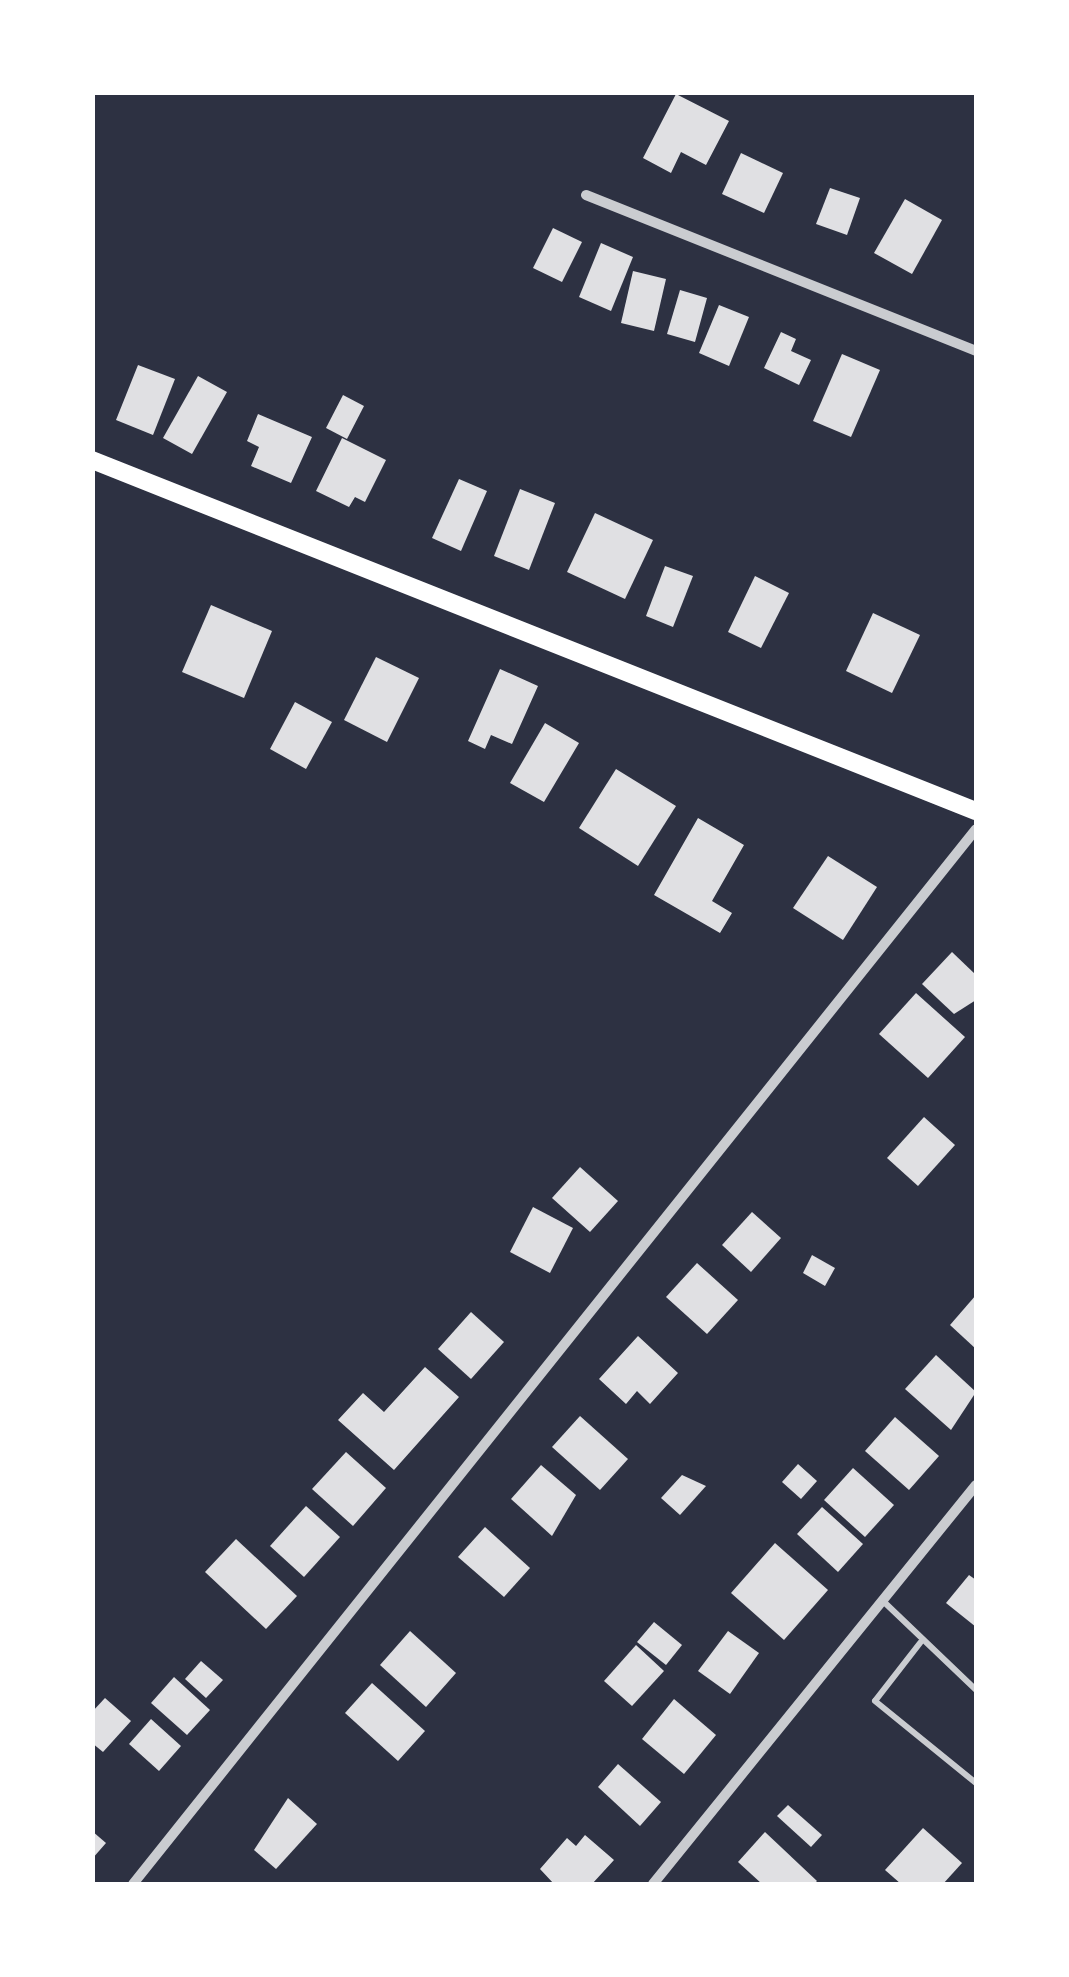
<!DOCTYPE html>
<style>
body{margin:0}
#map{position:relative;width:1069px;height:1977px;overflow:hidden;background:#2d3142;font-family:"Public Sans",sans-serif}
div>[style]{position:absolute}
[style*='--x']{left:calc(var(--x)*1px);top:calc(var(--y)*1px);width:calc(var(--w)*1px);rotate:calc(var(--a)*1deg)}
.building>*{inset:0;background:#e0e0e3}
.service>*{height:6px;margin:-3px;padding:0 3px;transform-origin:3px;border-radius:3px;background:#caccd0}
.minor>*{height:10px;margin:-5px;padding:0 5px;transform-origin:5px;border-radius:5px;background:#caccd0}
.secondary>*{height:18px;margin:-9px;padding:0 9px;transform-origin:9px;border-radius:9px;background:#fff}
span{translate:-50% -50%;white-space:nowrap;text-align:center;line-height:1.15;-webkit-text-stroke:10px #fff;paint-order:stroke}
.frame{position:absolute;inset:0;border:95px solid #fff;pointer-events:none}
</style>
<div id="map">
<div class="building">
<div style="clip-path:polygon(676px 94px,729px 121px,706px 165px,681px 152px,671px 173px,643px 158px)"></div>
<div style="clip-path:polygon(741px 153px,783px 173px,764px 213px,722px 194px)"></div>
<div style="clip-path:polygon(830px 188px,860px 198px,847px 235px,816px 224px)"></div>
<div style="clip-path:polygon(905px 199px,942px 220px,912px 274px,874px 253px)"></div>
<div style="clip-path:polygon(553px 228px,582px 242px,562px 282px,533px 268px)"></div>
<div style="clip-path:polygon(601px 243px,633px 257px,611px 311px,579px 297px)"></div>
<div style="clip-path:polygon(633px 271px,666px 279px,654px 331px,621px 323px)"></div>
<div style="clip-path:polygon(680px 290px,707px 298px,695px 342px,667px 334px)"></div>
<div style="clip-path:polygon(719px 305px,749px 317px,729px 366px,699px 353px)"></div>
<div style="clip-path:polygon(781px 332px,796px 339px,791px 351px,811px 360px,799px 385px,764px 368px)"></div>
<div style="clip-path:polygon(842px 354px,880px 370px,851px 437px,813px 421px)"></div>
<div style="clip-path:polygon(138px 365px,175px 379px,153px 435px,116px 420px)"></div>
<div style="clip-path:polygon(198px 376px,227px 392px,192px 454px,163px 438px)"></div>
<div style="clip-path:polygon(343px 395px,364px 406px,347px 439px,326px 428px)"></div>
<div style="clip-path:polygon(258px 414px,312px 437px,291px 483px,251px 466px,259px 447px,247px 441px)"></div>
<div style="clip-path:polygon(342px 438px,386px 460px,365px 502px,355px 497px,349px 507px,316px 491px)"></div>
<div style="clip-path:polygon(459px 479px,487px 491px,461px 551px,432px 538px)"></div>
<div style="clip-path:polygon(520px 489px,555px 503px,529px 570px,494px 556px)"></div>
<div style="clip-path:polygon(595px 513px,653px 540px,625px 599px,567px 572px)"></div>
<div style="clip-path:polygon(665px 566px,693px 576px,673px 627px,646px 616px)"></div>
<div style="clip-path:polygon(755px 576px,789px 593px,761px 648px,728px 632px)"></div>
<div style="clip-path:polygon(211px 605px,272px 631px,244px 698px,182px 672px)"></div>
<div style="clip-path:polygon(873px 613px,920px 635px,892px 693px,846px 671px)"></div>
<div style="clip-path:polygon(376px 657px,419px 678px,387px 742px,344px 720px)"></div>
<div style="clip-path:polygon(500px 669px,538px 686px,512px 744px,491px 735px,485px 749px,468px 741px)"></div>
<div style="clip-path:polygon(295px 702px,332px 722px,306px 769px,270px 749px)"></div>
<div style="clip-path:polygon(545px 723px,579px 743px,544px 802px,510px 783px)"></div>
<div style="clip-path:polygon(616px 769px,676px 806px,638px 866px,579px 828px)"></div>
<div style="clip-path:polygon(698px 818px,744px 845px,712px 901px,732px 913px,720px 933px,654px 895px)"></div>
<div style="clip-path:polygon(828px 856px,877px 887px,843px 940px,793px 908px)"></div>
<div style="clip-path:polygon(952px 952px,976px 975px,976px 1000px,954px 1014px,922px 984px)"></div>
<div style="clip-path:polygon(916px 993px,965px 1037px,928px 1078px,879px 1034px)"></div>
<div style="clip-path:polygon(924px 1117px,955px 1145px,918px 1186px,887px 1158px)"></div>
<div style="clip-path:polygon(580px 1167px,618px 1201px,590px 1232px,552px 1198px)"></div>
<div style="clip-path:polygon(533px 1207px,573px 1228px,550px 1273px,510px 1252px)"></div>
<div style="clip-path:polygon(752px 1212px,781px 1238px,751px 1272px,722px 1245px)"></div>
<div style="clip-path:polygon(812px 1255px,835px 1268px,825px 1286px,803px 1273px)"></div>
<div style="clip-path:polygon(697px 1263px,738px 1300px,707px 1334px,666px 1297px)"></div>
<div style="clip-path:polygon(976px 1295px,976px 1349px,950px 1325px)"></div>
<div style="clip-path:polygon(471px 1312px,504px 1342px,471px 1379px,438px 1349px)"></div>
<div style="clip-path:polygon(638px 1336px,678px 1373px,650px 1404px,637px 1391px,626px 1404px,599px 1379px)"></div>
<div style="clip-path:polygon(936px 1355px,976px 1392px,951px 1430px,905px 1389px)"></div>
<div style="clip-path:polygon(425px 1367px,459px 1397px,394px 1470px,338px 1420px,363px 1393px,384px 1412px)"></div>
<div style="clip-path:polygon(580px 1416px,628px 1459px,600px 1490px,552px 1447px)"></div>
<div style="clip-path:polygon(895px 1417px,939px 1456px,909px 1490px,865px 1451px)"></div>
<div style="clip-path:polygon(346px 1452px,386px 1488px,353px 1526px,312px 1489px)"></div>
<div style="clip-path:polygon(798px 1464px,817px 1481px,801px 1499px,782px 1482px)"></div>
<div style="clip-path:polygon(541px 1465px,576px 1495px,552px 1536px,511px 1499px)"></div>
<div style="clip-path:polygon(853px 1468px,894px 1505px,865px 1537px,824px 1500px)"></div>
<div style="clip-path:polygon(682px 1475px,706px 1486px,680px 1515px,661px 1498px)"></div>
<div style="clip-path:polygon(306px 1506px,340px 1537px,304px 1577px,270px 1546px)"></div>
<div style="clip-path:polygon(822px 1507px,863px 1544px,838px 1572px,797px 1534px)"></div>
<div style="clip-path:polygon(485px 1527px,530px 1568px,504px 1597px,458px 1557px)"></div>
<div style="clip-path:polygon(236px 1539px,297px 1596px,266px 1629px,205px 1572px)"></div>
<div style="clip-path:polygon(775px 1543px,828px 1590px,784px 1640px,731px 1593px)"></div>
<div style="clip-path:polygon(969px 1575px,976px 1580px,976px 1627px,946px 1603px)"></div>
<div style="clip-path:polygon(654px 1622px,682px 1645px,666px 1665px,637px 1642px)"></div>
<div style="clip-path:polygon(410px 1631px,456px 1673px,426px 1707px,380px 1665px)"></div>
<div style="clip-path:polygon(728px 1631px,759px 1653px,730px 1694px,698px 1671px)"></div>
<div style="clip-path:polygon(636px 1645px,664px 1671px,632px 1706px,604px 1681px)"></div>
<div style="clip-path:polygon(201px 1661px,223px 1680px,206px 1698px,185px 1679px)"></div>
<div style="clip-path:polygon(174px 1677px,210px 1710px,187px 1735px,151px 1703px)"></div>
<div style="clip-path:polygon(372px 1683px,425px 1731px,398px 1761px,345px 1713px)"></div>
<div style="clip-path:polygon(105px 1698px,131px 1721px,103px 1752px,92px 1743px,92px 1712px)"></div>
<div style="clip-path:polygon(674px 1699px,716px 1735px,684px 1774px,642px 1739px)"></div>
<div style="clip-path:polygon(151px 1719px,181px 1746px,159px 1771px,129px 1744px)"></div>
<div style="clip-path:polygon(618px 1764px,661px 1802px,640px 1826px,598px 1787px)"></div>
<div style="clip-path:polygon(288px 1798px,317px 1824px,276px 1869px,254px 1850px)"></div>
<div style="clip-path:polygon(788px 1805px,822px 1835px,811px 1847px,777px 1816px)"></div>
<div style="clip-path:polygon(923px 1828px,962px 1863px,943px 1884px,901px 1884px,885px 1870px)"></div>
<div style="clip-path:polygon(92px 1831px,106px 1843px,92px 1859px)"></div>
<div style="clip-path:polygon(765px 1832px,817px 1881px,814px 1884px,762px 1884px,738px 1862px)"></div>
<div style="clip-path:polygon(585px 1835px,614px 1860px,592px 1884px,554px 1884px,540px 1869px,567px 1838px,576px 1846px)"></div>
</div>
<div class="service">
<div style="--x:883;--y:1601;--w:129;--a:43.7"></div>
<div style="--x:920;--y:1643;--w:73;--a:127.8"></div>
<div style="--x:875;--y:1701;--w:130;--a:39.1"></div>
</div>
<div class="minor">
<div style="--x:586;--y:195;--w:420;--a:21.8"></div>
<div style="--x:133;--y:1884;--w:1350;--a:-51.37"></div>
<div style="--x:653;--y:1884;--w:513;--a:-51.01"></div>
</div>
<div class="secondary">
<div style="--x:92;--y:460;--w:951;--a:21.66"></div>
</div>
<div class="frame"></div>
</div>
